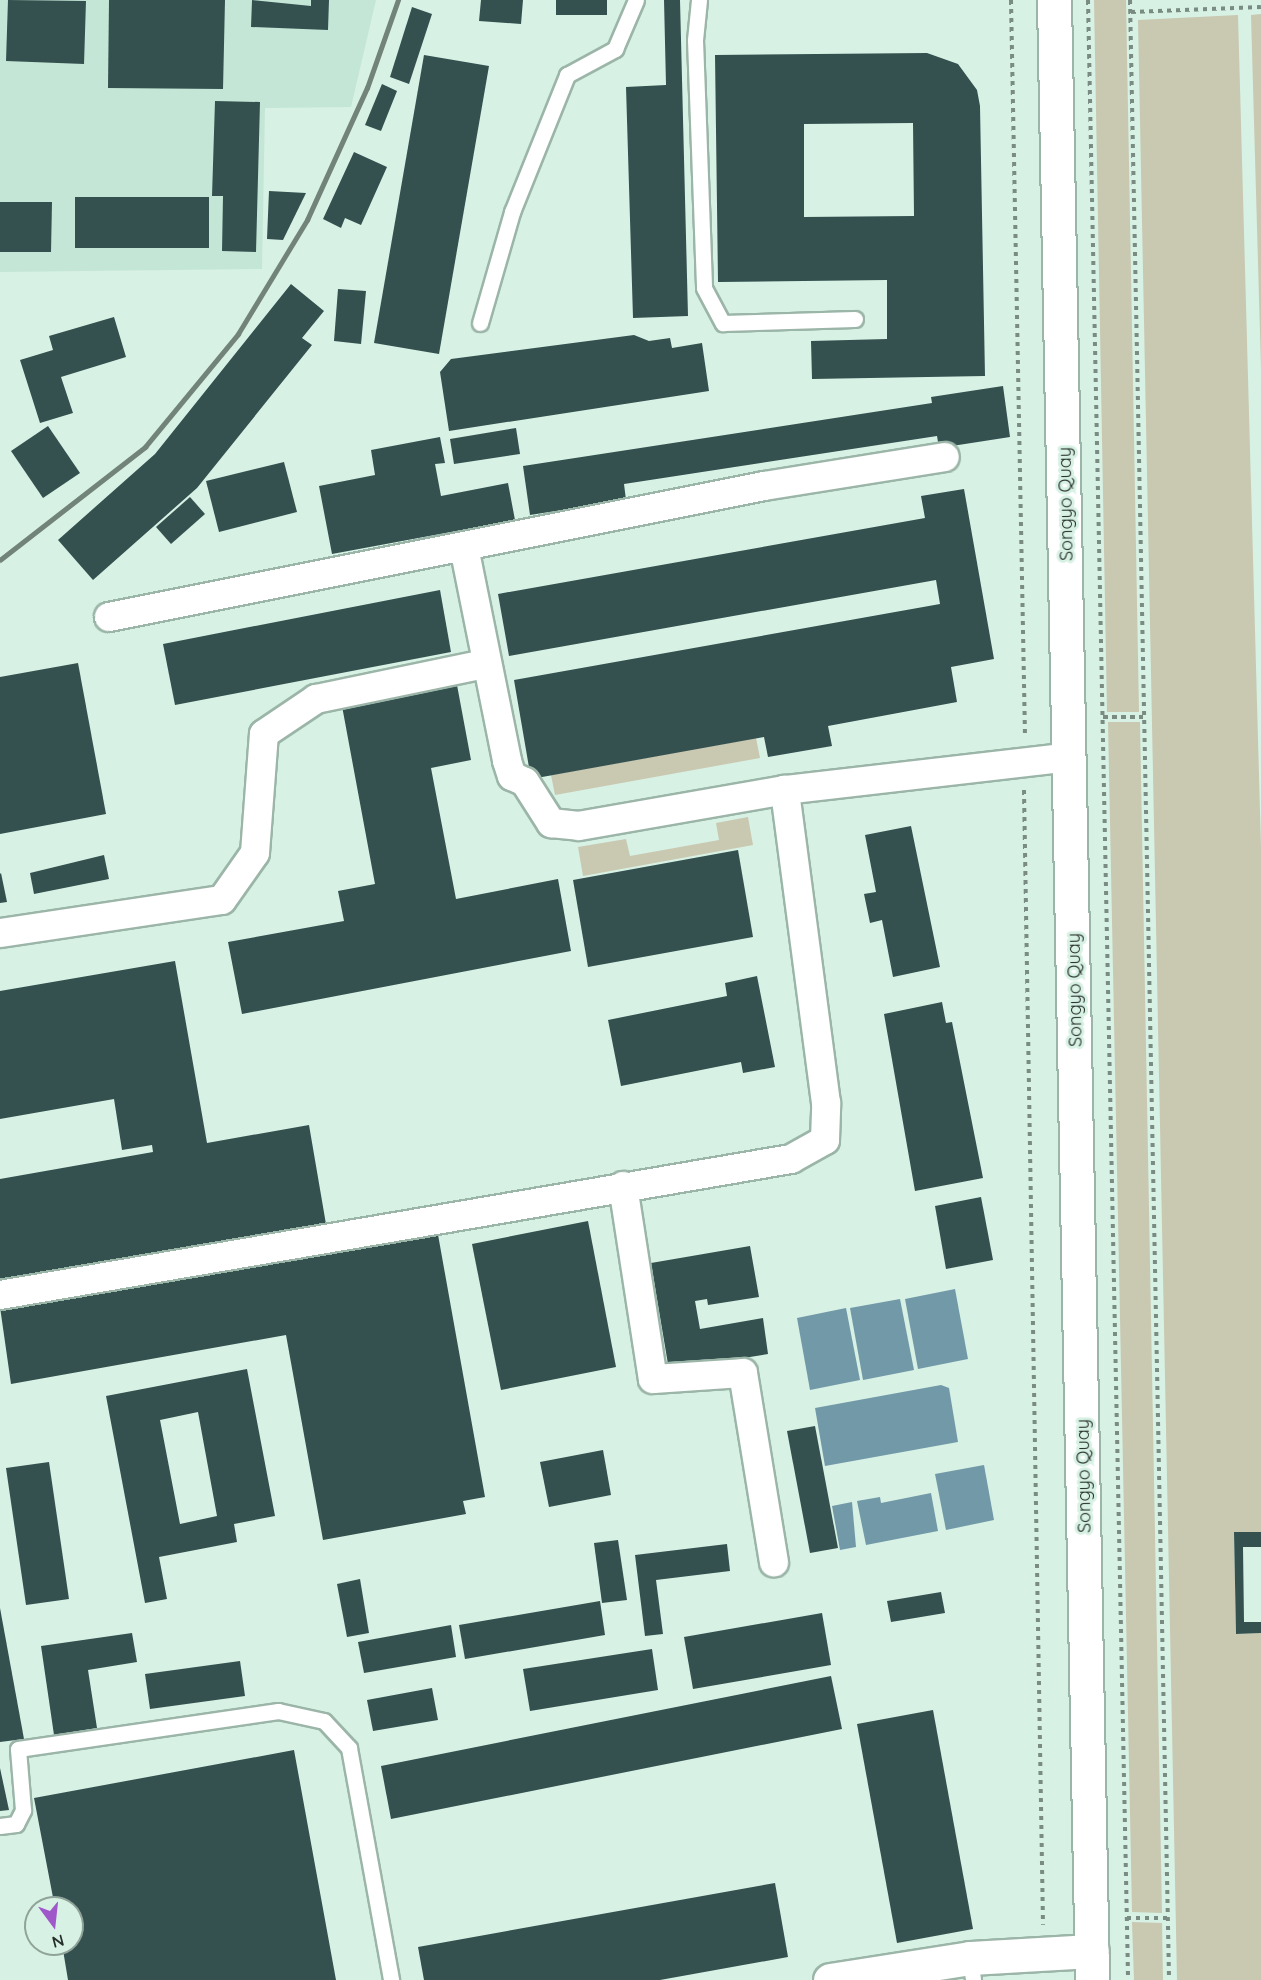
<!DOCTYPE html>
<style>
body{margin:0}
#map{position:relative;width:1261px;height:1980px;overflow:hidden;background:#d7f1e4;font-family:Quicksand,sans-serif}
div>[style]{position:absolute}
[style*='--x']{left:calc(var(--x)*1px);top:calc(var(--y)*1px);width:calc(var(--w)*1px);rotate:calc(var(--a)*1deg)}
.built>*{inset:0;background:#c4e6d6}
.green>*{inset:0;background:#c9c8b1}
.water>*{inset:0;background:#7299a8}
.building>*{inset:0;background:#34504f}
.path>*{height:4px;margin-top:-2px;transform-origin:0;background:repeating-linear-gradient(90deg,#798b82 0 4.5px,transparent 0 9px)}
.roads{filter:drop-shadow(2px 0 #9bb5a8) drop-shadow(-2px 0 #9bb5a8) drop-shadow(0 2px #9bb5a8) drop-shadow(0 -2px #9bb5a8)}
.lane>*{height:15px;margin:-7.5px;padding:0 7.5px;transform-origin:7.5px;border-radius:7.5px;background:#fff}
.street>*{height:28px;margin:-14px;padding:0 14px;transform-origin:14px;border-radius:14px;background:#fff}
.secondary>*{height:33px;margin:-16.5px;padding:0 16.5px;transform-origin:16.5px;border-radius:16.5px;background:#fff}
.rail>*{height:4.5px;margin:-2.25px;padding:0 2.25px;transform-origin:2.25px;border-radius:2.25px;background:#72837a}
span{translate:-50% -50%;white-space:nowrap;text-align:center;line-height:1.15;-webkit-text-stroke:6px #d7f1e4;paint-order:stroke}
.street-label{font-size:18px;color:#252f2a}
.north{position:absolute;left:24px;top:1896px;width:60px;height:60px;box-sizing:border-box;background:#d7f1e4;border:2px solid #90a39a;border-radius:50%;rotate:165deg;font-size:16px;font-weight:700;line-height:24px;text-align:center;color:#252f2a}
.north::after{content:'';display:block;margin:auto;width:21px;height:27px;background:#9f57ca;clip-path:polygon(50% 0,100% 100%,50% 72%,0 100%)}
</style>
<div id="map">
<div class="built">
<div style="clip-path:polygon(0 0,376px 0,351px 107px,265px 108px,262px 269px,0 272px)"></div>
</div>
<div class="green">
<div style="clip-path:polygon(1094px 0,1126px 0,1139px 712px,1107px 712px)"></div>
<div style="clip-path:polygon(1261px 14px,1261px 368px,1251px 15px)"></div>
<div style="clip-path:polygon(1238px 15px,1261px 848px,1261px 1532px,1234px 1533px,1236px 1634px,1261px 1633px,1261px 1980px,1177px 1980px,1138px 20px)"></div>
<div style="clip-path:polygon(1108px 722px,1140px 722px,1162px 1913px,1132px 1912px)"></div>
<div style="clip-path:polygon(756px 738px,760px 758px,555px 795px,551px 775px)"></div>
<div style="clip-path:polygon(748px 817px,753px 845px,583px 876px,578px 847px,626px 839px,630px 856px,719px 840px,716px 823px)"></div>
<div style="clip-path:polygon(1132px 1922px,1162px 1923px,1163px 1980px,1134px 1980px)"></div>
</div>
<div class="water">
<div style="clip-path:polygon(955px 1289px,968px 1359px,918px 1369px,905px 1299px)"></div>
<div style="clip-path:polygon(900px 1299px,914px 1370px,863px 1380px,850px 1308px)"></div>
<div style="clip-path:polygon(846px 1308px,860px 1380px,810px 1390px,797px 1318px)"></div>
<div style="clip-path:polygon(941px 1385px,949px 1388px,958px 1442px,825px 1466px,815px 1408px)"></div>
<div style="clip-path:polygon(984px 1465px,994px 1520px,946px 1530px,935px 1474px)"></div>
<div style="clip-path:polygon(931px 1493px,938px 1531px,866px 1545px,857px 1501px,880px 1497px,881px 1503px)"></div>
<div style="clip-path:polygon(852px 1502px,856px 1547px,840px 1550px,832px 1506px)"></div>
</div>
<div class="building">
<div style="clip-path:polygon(8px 0,86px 1px,84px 64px,6px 61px)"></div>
<div style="clip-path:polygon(109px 0,225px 0,223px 89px,108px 88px)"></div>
<div style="clip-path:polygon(252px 0,311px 6px,311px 0,329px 0,328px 30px,251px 27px)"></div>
<div style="clip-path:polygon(481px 0,523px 0,521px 24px,479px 21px)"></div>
<div style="clip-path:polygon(556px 0,607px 0,607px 15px,556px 15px)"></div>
<div style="clip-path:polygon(664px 0,680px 0,688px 316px,633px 318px,626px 87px,666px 85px)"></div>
<div style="clip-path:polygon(412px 7px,432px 14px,409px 84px,390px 77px)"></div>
<div style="clip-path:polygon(evenodd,927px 53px,958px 64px,977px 90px,980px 106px,985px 376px,812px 379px,811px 341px,887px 339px,887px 280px,718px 282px,715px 55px,927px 53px,913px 123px,914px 216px,804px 217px,804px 124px,913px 123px)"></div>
<div style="clip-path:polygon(424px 55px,489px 66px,439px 354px,374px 343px)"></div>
<div style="clip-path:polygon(382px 84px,397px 91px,381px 131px,365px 125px)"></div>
<div style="clip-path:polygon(215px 101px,260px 102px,256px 252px,222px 251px,223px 196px,212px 196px)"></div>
<div style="clip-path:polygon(354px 152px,387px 167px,361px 225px,345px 218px,341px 228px,323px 219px)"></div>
<div style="clip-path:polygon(269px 191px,306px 193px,283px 240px,267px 239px)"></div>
<div style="clip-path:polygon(75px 197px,209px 197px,209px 248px,75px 248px)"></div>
<div style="clip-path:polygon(0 202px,52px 202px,51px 252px,0 252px)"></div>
<div style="clip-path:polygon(291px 284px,324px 311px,302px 338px,312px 345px,197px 488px,93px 580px,58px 540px,155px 454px)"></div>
<div style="clip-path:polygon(338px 289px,366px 291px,361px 344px,334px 341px)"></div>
<div style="clip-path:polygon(114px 317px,126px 357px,61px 377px,73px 413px,40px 423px,20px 360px,53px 350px,49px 336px)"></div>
<div style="clip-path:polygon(634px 335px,649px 341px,670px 338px,672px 348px,702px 343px,709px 391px,449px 431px,440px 372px,451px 359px)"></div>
<div style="clip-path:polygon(1003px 386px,1010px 437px,939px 448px,937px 436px,624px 484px,626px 500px,530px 515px,523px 466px,932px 403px,931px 397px)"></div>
<div style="clip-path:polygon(48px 426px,80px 473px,43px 498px,11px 451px)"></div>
<div style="clip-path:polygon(516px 428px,520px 454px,454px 464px,450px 439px)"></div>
<div style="clip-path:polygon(440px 437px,445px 463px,435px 464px,441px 496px,508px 483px,515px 520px,332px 554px,319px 486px,375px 475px,371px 450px)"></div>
<div style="clip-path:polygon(284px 462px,297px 512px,219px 532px,206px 481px)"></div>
<div style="clip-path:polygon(964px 489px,994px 659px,951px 667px,957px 702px,828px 726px,832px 746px,768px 757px,764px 737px,531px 779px,514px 680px,940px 604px,936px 580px,509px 656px,498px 594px,925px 518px,921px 496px)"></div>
<div style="clip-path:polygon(190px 497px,205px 514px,171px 544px,156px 527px)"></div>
<div style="clip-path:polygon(440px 590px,451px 652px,175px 705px,163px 644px)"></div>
<div style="clip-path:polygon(78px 663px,106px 814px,0 834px,0 677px)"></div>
<div style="clip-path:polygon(457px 685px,471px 760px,431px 768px,456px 899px,558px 879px,571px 951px,242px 1014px,228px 942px,344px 921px,338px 891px,375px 884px,342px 706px)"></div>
<div style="clip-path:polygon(911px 826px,940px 967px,893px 977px,882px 920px,870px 923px,864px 894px,876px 892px,865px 835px)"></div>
<div style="clip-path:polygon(738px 850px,753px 937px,588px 967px,573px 880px)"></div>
<div style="clip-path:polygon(104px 855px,109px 879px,34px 894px,30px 873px)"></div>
<div style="clip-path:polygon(1px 873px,7px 902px,0 903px,0 874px)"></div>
<div style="clip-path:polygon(175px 961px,207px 1143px,309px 1125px,327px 1230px,0 1287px,0 1179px,153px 1152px,152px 1145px,122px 1150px,114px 1099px,0 1119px,0 991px)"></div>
<div style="clip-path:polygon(757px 976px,775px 1067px,743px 1073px,741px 1062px,621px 1086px,608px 1020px,727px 996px,725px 983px)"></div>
<div style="clip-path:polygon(942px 1002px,946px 1023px,952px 1022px,983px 1178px,915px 1191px,884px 1014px)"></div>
<div style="clip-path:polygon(981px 1197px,993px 1260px,946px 1269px,935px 1206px)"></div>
<div style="clip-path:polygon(588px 1221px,616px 1367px,501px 1390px,472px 1244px)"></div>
<div style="clip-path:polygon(437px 1229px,485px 1497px,463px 1501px,466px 1514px,323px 1540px,286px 1335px,11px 1384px,0 1307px)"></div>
<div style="clip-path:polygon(750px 1246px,759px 1297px,708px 1305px,707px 1299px,695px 1301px,700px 1329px,763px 1318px,768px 1354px,669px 1370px,651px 1263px)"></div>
<div style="clip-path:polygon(evenodd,247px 1369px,275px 1516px,234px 1524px,237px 1542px,159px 1557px,167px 1599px,145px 1603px,106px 1396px,247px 1369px,198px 1412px,217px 1516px,180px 1524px,160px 1420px,198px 1412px)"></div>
<div style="clip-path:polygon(815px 1426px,838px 1548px,810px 1553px,787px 1431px)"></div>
<div style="clip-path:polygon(603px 1450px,611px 1495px,549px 1507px,540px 1462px)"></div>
<div style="clip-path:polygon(49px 1462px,69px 1599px,26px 1605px,6px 1468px)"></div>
<div style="clip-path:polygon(1234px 1532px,1261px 1532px,1261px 1547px,1243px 1547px,1244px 1622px,1261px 1622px,1261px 1633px,1236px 1634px)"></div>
<div style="clip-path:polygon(618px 1540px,627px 1600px,602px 1603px,594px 1543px)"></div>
<div style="clip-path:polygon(727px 1544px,730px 1571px,656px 1580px,663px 1634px,645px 1636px,635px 1555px)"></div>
<div style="clip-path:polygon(360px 1579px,369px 1633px,347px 1637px,337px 1584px)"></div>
<div style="clip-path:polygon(941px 1592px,945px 1613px,891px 1622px,887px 1601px)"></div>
<div style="clip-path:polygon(600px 1601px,605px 1635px,465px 1659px,459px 1625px)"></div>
<div style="clip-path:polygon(0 1608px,24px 1739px,0 1742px)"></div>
<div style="clip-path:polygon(822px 1613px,831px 1665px,693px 1689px,684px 1637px)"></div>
<div style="clip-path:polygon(451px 1625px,456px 1657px,364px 1673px,358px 1642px)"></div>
<div style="clip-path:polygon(132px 1633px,137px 1662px,88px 1670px,97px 1728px,54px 1735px,41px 1646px)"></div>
<div style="clip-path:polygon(652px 1649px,658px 1690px,530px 1711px,523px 1669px)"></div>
<div style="clip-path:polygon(240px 1661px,245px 1696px,150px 1709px,145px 1674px)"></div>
<div style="clip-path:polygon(831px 1676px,842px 1729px,391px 1819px,381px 1766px)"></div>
<div style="clip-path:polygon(432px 1688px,438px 1720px,373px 1731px,367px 1700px)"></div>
<div style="clip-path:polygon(933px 1710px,973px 1929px,897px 1943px,857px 1724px)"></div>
<div style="clip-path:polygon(294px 1750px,336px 1980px,68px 1980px,62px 1944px,72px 1944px,72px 1908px,55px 1908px,34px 1798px)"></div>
<div style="clip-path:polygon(0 1768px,9px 1810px,0 1811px)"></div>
<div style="clip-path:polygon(775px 1883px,788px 1957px,660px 1980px,424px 1980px,418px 1947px)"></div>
</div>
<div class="path">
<div style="--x:1011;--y:0;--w:735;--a:88.91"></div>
<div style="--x:1088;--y:0;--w:1980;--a:88.84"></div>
<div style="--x:1130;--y:0;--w:1980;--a:88.87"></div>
<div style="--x:1131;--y:12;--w:130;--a:-2.2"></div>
<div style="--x:1103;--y:717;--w:42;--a:0"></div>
<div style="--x:1024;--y:790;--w:1135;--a:89.04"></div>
<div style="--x:1127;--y:1918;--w:41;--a:0"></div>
</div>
<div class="roads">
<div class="lane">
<div style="--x:699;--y:0;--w:40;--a:95.7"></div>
<div style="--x:695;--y:40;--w:248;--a:87.9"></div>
<div style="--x:704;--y:288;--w:40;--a:62"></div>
<div style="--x:723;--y:323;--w:132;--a:-1.7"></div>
<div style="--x:480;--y:323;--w:116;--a:-73.9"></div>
<div style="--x:512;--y:212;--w:148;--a:-68.1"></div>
<div style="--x:567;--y:75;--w:55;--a:-28.4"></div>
<div style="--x:615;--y:49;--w:53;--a:-66.8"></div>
<div style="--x:0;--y:1826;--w:16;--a:-7"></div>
<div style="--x:16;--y:1824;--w:16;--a:-63"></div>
<div style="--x:23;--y:1810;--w:61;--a:-94.7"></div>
<div style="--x:18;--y:1749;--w:263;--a:-8.3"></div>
<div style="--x:278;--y:1711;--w:47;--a:12.3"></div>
<div style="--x:324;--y:1721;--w:37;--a:47"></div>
<div style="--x:349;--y:1748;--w:236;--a:79.7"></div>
<div style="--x:970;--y:1958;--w:22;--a:82"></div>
</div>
<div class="street">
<div style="--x:464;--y:547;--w:218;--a:78.6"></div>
<div style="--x:507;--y:761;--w:16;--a:72"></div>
<div style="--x:512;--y:776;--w:14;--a:25"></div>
<div style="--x:525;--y:782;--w:49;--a:57.6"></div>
<div style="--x:551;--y:823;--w:28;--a:6"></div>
<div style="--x:579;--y:826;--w:209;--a:-9.9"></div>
<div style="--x:785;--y:790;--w:288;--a:-6.6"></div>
<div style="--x:109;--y:617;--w:668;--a:-11.31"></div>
<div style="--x:764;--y:486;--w:183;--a:-9.1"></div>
<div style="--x:0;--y:933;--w:224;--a:-8.5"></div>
<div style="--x:222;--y:900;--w:57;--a:-54.9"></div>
<div style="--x:255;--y:853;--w:119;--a:-85.7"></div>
<div style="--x:264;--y:734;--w:63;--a:-33.9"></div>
<div style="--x:316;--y:699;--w:173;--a:-11.7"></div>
<div style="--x:623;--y:1186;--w:195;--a:81.2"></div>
<div style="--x:653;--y:1379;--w:90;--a:-3.8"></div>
<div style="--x:743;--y:1373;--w:192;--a:80.7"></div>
<div style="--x:0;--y:1295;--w:803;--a:-9.76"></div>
<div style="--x:791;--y:1159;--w:39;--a:-29"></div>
<div style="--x:825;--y:1140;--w:37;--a:-88"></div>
<div style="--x:826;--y:1103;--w:316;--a:-97.5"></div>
</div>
<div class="secondary">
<div style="--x:1054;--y:0;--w:1980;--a:88.9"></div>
<div style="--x:830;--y:1980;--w:142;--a:-8.9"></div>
<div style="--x:970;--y:1958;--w:122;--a:-3.3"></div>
</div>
</div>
<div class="rail">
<div style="--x:0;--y:560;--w:184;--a:-37.9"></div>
<div style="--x:145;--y:447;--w:146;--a:-50.5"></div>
<div style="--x:238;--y:334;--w:133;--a:-58.8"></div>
<div style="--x:307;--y:220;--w:145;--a:-65.6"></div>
<div style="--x:367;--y:88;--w:93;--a:-70.6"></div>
</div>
<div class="street-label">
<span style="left:1066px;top:504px;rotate:-91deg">Songyo Quay</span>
<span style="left:1075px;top:990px;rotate:-91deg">Songyo Quay</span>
<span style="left:1084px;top:1476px;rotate:-91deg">Songyo Quay</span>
</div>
<div class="north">N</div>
</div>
